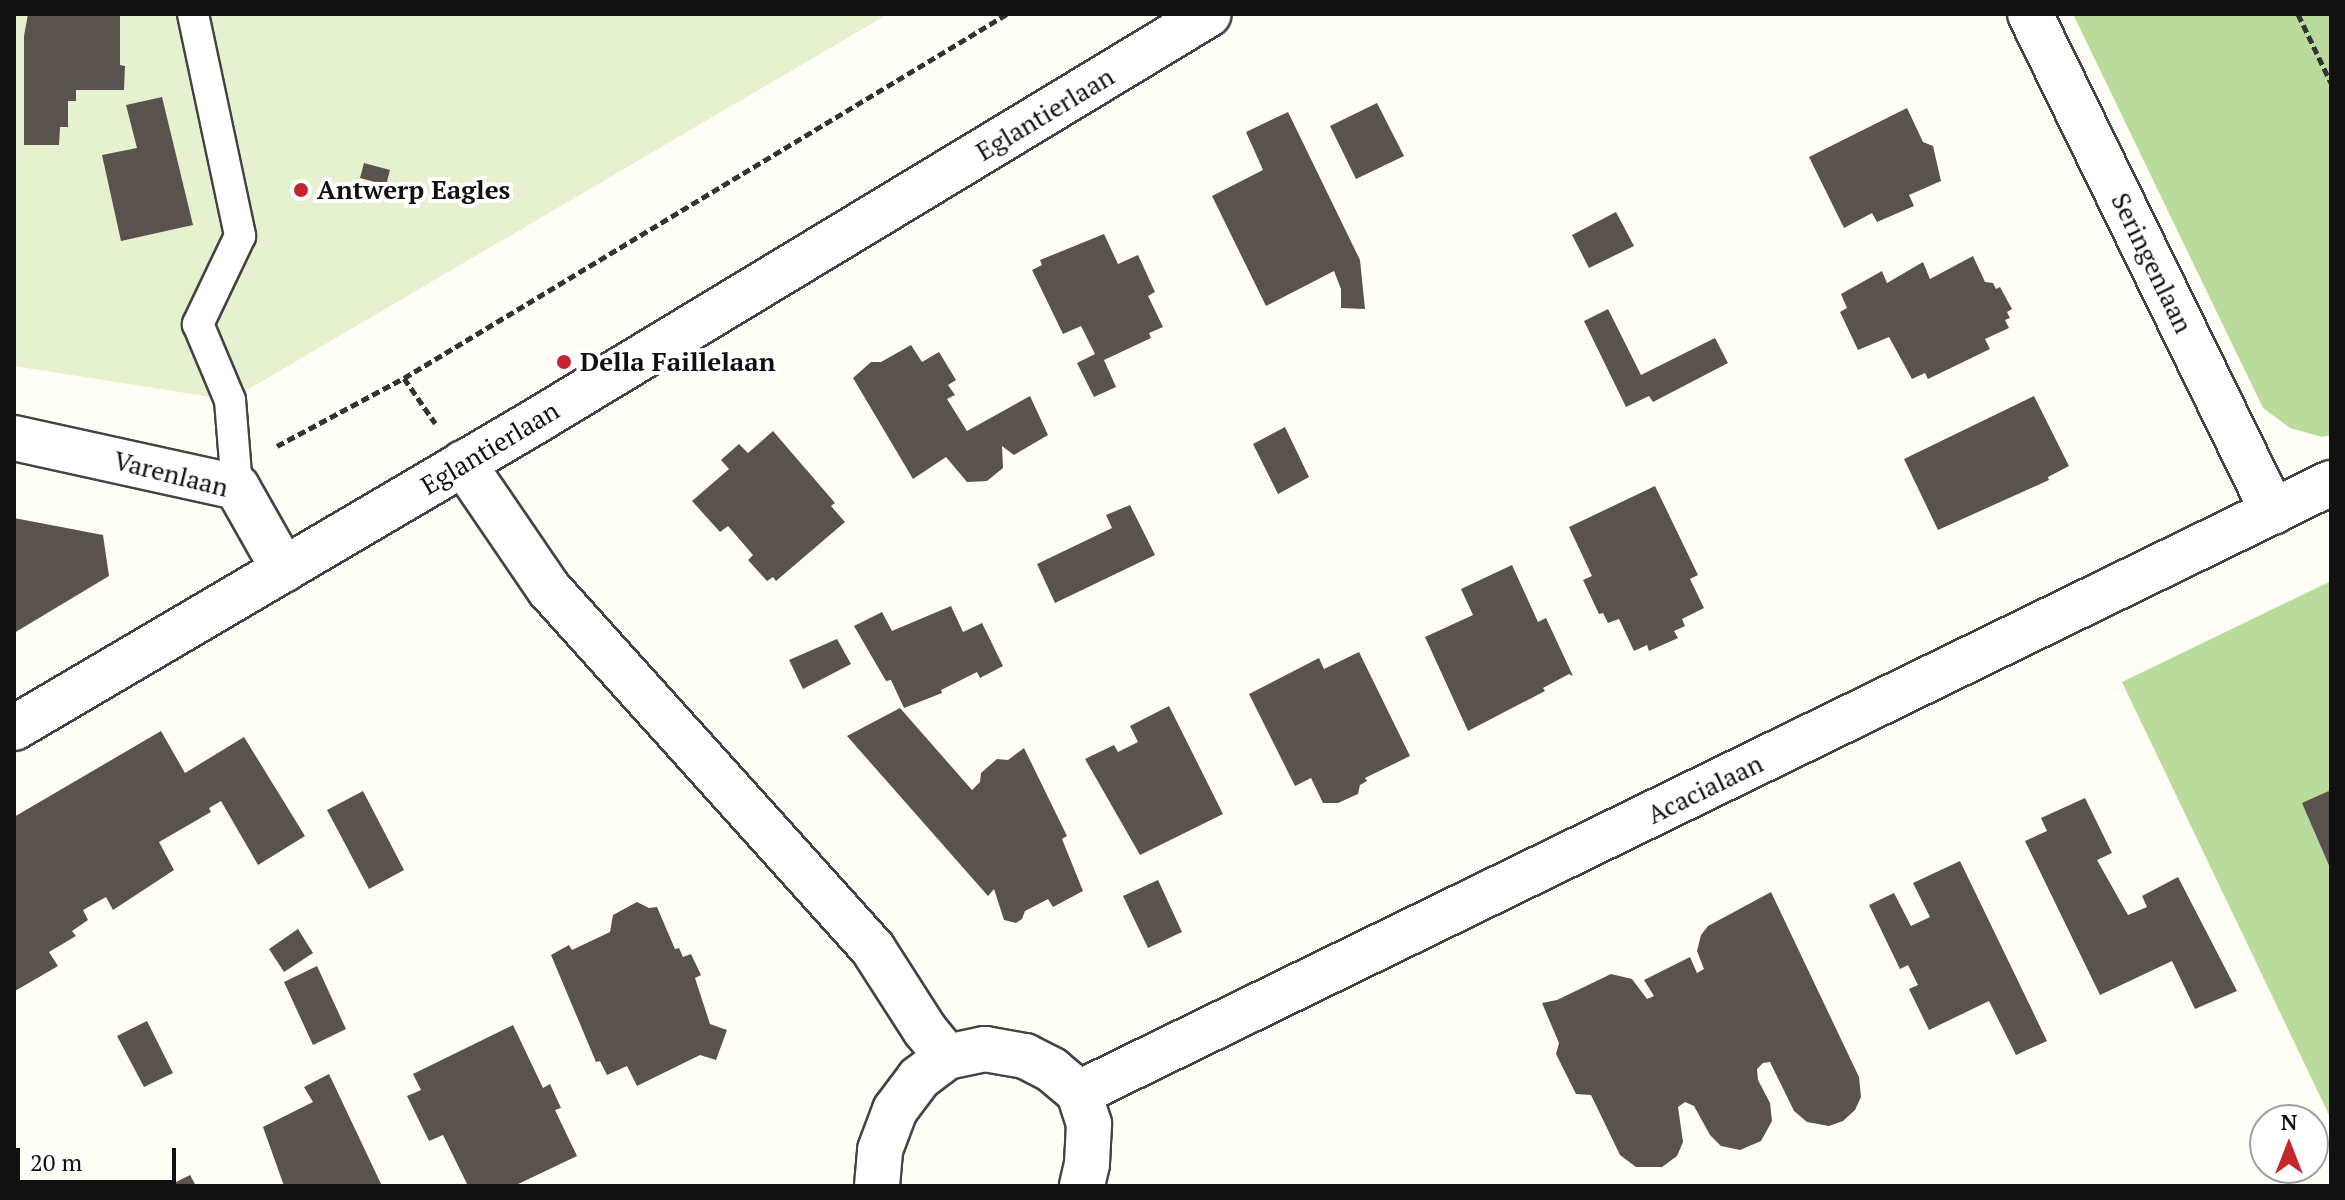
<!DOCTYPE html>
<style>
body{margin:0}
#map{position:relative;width:2345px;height:1200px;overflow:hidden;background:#fffdf5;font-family:"PT Serif",serif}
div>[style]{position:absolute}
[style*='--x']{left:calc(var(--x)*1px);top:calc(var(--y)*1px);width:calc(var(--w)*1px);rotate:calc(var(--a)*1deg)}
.forest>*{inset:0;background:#b9dc9c}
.pitch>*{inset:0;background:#e6f2cf}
.building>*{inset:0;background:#5a524d}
.path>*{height:5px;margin-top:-2.5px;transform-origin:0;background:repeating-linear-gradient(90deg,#333 0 8px,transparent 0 12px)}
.roads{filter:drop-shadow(2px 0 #444) drop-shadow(-2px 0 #444) drop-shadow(0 2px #444) drop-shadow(0 -2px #444)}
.service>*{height:30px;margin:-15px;padding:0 15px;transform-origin:15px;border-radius:15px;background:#fff}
.minor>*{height:44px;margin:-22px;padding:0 22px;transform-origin:22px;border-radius:22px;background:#fff}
.dots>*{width:22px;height:22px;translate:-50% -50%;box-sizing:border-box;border:4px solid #fff;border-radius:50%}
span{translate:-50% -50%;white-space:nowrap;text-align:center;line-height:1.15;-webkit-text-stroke:8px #fff;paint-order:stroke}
.street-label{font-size:26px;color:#111}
.poi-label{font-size:26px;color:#111;font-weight:700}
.left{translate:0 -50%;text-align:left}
.frame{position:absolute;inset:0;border:16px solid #111;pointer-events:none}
.north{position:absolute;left:2249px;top:1104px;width:80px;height:80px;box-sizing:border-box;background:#fff;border:2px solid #a0a0a0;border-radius:50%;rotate:0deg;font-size:22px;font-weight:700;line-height:32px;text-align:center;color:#111}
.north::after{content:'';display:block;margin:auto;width:28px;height:36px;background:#c4262e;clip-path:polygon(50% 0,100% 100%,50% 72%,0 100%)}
.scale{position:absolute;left:16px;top:1148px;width:160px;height:36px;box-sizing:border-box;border:4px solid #111;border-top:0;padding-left:10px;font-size:24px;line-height:28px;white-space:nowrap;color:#111;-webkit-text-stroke:6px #fff;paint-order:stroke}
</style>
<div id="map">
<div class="forest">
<div style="clip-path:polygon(2073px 14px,2331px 14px,2331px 435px,2322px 437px,2290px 428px,2263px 408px)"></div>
<div style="clip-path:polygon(2331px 581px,2331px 1119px,2122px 682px)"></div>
</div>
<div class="pitch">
<div style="clip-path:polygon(14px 14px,888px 14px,230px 400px,14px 366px)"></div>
</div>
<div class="building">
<div style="clip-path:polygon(28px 14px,120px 14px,120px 65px,125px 66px,124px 90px,76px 90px,76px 101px,68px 101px,68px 127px,60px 127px,59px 145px,24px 145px,24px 36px)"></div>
<div style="clip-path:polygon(162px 97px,193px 225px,121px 241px,102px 155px,137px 148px,126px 105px)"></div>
<div style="clip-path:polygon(1377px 103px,1404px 156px,1356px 179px,1330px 126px)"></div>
<div style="clip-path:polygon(1907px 108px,1923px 142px,1933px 146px,1941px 181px,1909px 195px,1914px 206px,1877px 222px,1872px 213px,1844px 228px,1809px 157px)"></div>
<div style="clip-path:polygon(1288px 112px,1360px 260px,1365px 309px,1341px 308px,1341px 289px,1334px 271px,1266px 306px,1212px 196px,1263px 170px,1246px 132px)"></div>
<div style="clip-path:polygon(364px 163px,390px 170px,386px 185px,360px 178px)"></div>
<div style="clip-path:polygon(1616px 212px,1634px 246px,1589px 268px,1572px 235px)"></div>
<div style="clip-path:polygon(1104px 234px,1118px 264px,1138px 255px,1155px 292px,1148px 296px,1163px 327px,1149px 333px,1151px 338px,1104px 360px,1116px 387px,1094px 397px,1077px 363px,1095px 354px,1081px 326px,1063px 334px,1032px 270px,1042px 265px,1040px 260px)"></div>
<div style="clip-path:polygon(1973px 256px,1985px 282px,1993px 283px,1996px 289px,2000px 287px,2012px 309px,2007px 312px,2010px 318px,2005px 320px,2009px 328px,1985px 339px,1990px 349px,1928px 379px,1925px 373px,1912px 379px,1889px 337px,1858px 350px,1840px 312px,1847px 308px,1841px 294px,1882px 271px,1887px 283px,1923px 262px,1930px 279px)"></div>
<div style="clip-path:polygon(1608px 309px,1641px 375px,1715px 338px,1728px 363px,1653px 402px,1649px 396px,1626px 407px,1584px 321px)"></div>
<div style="clip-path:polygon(911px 345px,922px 362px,939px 352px,956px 380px,948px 385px,955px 395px,947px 399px,967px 431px,1030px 396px,1048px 435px,1014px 455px,1002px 446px,1003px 468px,987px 481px,967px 482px,946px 457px,913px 479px,853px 378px,871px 362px,881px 362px)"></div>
<div style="clip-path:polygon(2034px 396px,2069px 466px,2048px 477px,2049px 480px,1938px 530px,1904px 459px)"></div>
<div style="clip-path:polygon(1285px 427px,1309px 477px,1278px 494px,1253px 444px)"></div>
<div style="clip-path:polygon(773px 431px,835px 503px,831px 506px,845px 522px,776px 581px,773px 577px,767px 581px,748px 560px,753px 555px,728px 526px,720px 532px,692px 501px,729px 469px,721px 460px,739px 444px,748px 453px)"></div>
<div style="clip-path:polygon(1655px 486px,1698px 575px,1690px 579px,1704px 608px,1682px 619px,1685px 626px,1674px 631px,1678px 638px,1649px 651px,1647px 645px,1634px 651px,1619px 619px,1608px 623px,1603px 613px,1599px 614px,1583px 580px,1592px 576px,1569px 527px)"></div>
<div style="clip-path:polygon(1130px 505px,1155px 555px,1055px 603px,1037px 564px,1112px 528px,1106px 515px)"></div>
<div style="clip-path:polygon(14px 518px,103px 535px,109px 576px,14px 633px)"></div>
<div style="clip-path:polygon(1512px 565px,1538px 622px,1546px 618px,1573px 676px,1569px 674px,1543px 688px,1545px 691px,1468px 731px,1425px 637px,1473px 615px,1461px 589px)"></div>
<div style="clip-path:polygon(951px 606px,963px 632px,982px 623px,1003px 666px,980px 678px,977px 672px,941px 690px,942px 693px,904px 708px,891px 680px,886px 681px,854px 626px,882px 612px,892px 631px)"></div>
<div style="clip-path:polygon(837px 639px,851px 664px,803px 689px,789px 660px)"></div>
<div style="clip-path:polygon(1359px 652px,1410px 756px,1365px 778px,1367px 781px,1360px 785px,1358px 794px,1338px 803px,1323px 803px,1311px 778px,1295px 786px,1249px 694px,1319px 658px,1324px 669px)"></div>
<div style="clip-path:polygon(1169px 706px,1223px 814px,1140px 855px,1085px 759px,1114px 745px,1118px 752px,1138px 742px,1130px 726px)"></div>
<div style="clip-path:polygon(900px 708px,972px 790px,980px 782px,981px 773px,997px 759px,1008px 760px,1024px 748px,1067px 836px,1062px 839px,1083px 891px,1053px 907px,1048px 899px,1025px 911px,1022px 919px,1016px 923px,1004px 920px,994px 889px,988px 896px,847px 736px)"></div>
<div style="clip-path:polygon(161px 731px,185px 773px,244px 737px,305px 836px,258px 865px,221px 801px,209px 808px,211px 812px,159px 842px,174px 870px,113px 910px,106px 897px,83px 910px,88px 920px,72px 931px,76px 936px,49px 952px,58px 966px,15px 991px,14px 817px)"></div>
<div style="clip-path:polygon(2331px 790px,2331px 870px,2302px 803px)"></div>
<div style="clip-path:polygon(363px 791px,404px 870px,369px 889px,327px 810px)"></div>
<div style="clip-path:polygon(2085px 798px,2112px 853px,2097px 860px,2128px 915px,2147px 907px,2142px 896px,2178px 877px,2237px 991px,2195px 1009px,2172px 961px,2100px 995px,2025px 841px,2047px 831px,2041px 818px)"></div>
<div style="clip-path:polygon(1960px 861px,2047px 1041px,2016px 1055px,1989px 1001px,1929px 1030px,1909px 989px,1918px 985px,1908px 965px,1900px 969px,1869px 905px,1894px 893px,1911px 926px,1930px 917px,1913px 883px)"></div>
<div style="clip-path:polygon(1158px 880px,1182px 932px,1148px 948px,1123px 896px)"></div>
<div style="clip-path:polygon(1771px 892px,1859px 1077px,1861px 1097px,1855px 1110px,1843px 1121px,1829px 1126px,1807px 1122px,1794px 1111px,1770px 1062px,1763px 1063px,1757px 1069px,1758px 1080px,1770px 1103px,1772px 1121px,1761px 1141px,1740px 1150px,1721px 1146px,1710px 1135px,1694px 1106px,1685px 1102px,1678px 1107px,1683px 1142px,1677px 1156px,1662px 1167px,1636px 1167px,1620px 1155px,1591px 1095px,1576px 1094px,1556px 1054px,1559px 1043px,1542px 1003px,1557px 1000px,1611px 974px,1632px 979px,1647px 999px,1654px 996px,1644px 980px,1690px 957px,1697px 973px,1704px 969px,1697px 951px,1701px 935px,1708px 926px)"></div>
<div style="clip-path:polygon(637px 902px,649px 908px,657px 907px,675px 949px,679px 948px,683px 957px,691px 954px,701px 975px,695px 978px,710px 1024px,727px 1030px,716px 1060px,700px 1055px,637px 1086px,627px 1066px,607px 1075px,600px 1061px,596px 1062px,551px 955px,569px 945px,572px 950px,610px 932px,613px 915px)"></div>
<div style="clip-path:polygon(298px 929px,313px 953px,284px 972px,269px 949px)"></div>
<div style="clip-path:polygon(317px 966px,346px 1029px,313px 1045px,284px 982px)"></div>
<div style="clip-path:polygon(147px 1021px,173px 1073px,144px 1087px,117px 1036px)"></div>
<div style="clip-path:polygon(513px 1025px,543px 1088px,550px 1084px,561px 1108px,555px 1110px,577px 1156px,514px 1186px,468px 1186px,443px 1135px,429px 1141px,407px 1096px,421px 1090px,413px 1074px)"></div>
<div style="clip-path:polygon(329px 1074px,382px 1186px,284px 1186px,263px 1127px,313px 1102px,304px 1087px)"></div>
<div style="clip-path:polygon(190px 1175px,196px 1186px,168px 1186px)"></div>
</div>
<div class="path">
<div style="--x:2298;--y:14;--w:76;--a:64.4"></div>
<div style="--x:404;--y:378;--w:55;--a:55.4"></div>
<div style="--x:277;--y:446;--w:144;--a:-28.2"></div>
<div style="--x:404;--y:378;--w:704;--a:-31.12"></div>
</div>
<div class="roads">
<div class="service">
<div style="--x:193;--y:14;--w:227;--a:78"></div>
<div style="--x:240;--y:236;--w:98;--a:115.5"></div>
<div style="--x:198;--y:324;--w:82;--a:67.2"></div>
<div style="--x:230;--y:400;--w:87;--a:85.4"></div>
</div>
<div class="minor">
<div style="--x:2030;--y:14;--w:554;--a:63.99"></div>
<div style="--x:14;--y:438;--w:228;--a:12.4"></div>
<div style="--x:237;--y:487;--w:95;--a:60.5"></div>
<div style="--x:463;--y:463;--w:153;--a:55.7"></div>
<div style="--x:549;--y:589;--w:484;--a:48"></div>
<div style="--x:873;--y:949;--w:96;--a:57.3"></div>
<div style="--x:925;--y:1030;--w:35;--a:51"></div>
<div style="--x:14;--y:728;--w:606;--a:-30.46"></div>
<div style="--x:536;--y:421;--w:786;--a:-31.16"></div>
<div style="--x:1079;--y:1093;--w:1393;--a:-25.98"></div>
<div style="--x:877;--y:1186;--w:36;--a:-85"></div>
<div style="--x:880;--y:1150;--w:43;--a:-69.4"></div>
<div style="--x:895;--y:1110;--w:40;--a:-53"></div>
<div style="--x:919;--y:1078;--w:35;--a:-37"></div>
<div style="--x:947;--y:1057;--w:39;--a:-12"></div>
<div style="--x:985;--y:1049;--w:41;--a:9.9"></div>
<div style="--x:1025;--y:1056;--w:30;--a:27"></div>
<div style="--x:1052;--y:1070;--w:35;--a:40"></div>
<div style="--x:1079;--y:1093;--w:33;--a:72"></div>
<div style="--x:1089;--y:1124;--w:40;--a:92.9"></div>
<div style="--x:1087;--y:1164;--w:23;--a:103"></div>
</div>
</div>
<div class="dots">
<div style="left:301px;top:190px;background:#c4262e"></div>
<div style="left:564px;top:362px;background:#c4262e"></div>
</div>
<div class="street-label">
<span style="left:1045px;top:114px;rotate:-31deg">Eglantierlaan</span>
<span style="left:2152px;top:263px;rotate:64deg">Seringenlaan</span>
<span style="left:490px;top:448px;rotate:-31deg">Eglantierlaan</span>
<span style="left:171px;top:474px;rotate:14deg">Varenlaan</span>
<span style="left:1705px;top:789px;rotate:-26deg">Acacialaan</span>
</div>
<div class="poi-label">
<span class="left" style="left:317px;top:190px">Antwerp Eagles</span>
<span class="left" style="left:580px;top:362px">Della Faillelaan</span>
</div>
<div class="frame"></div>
<div class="north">N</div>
<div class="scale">20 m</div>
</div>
